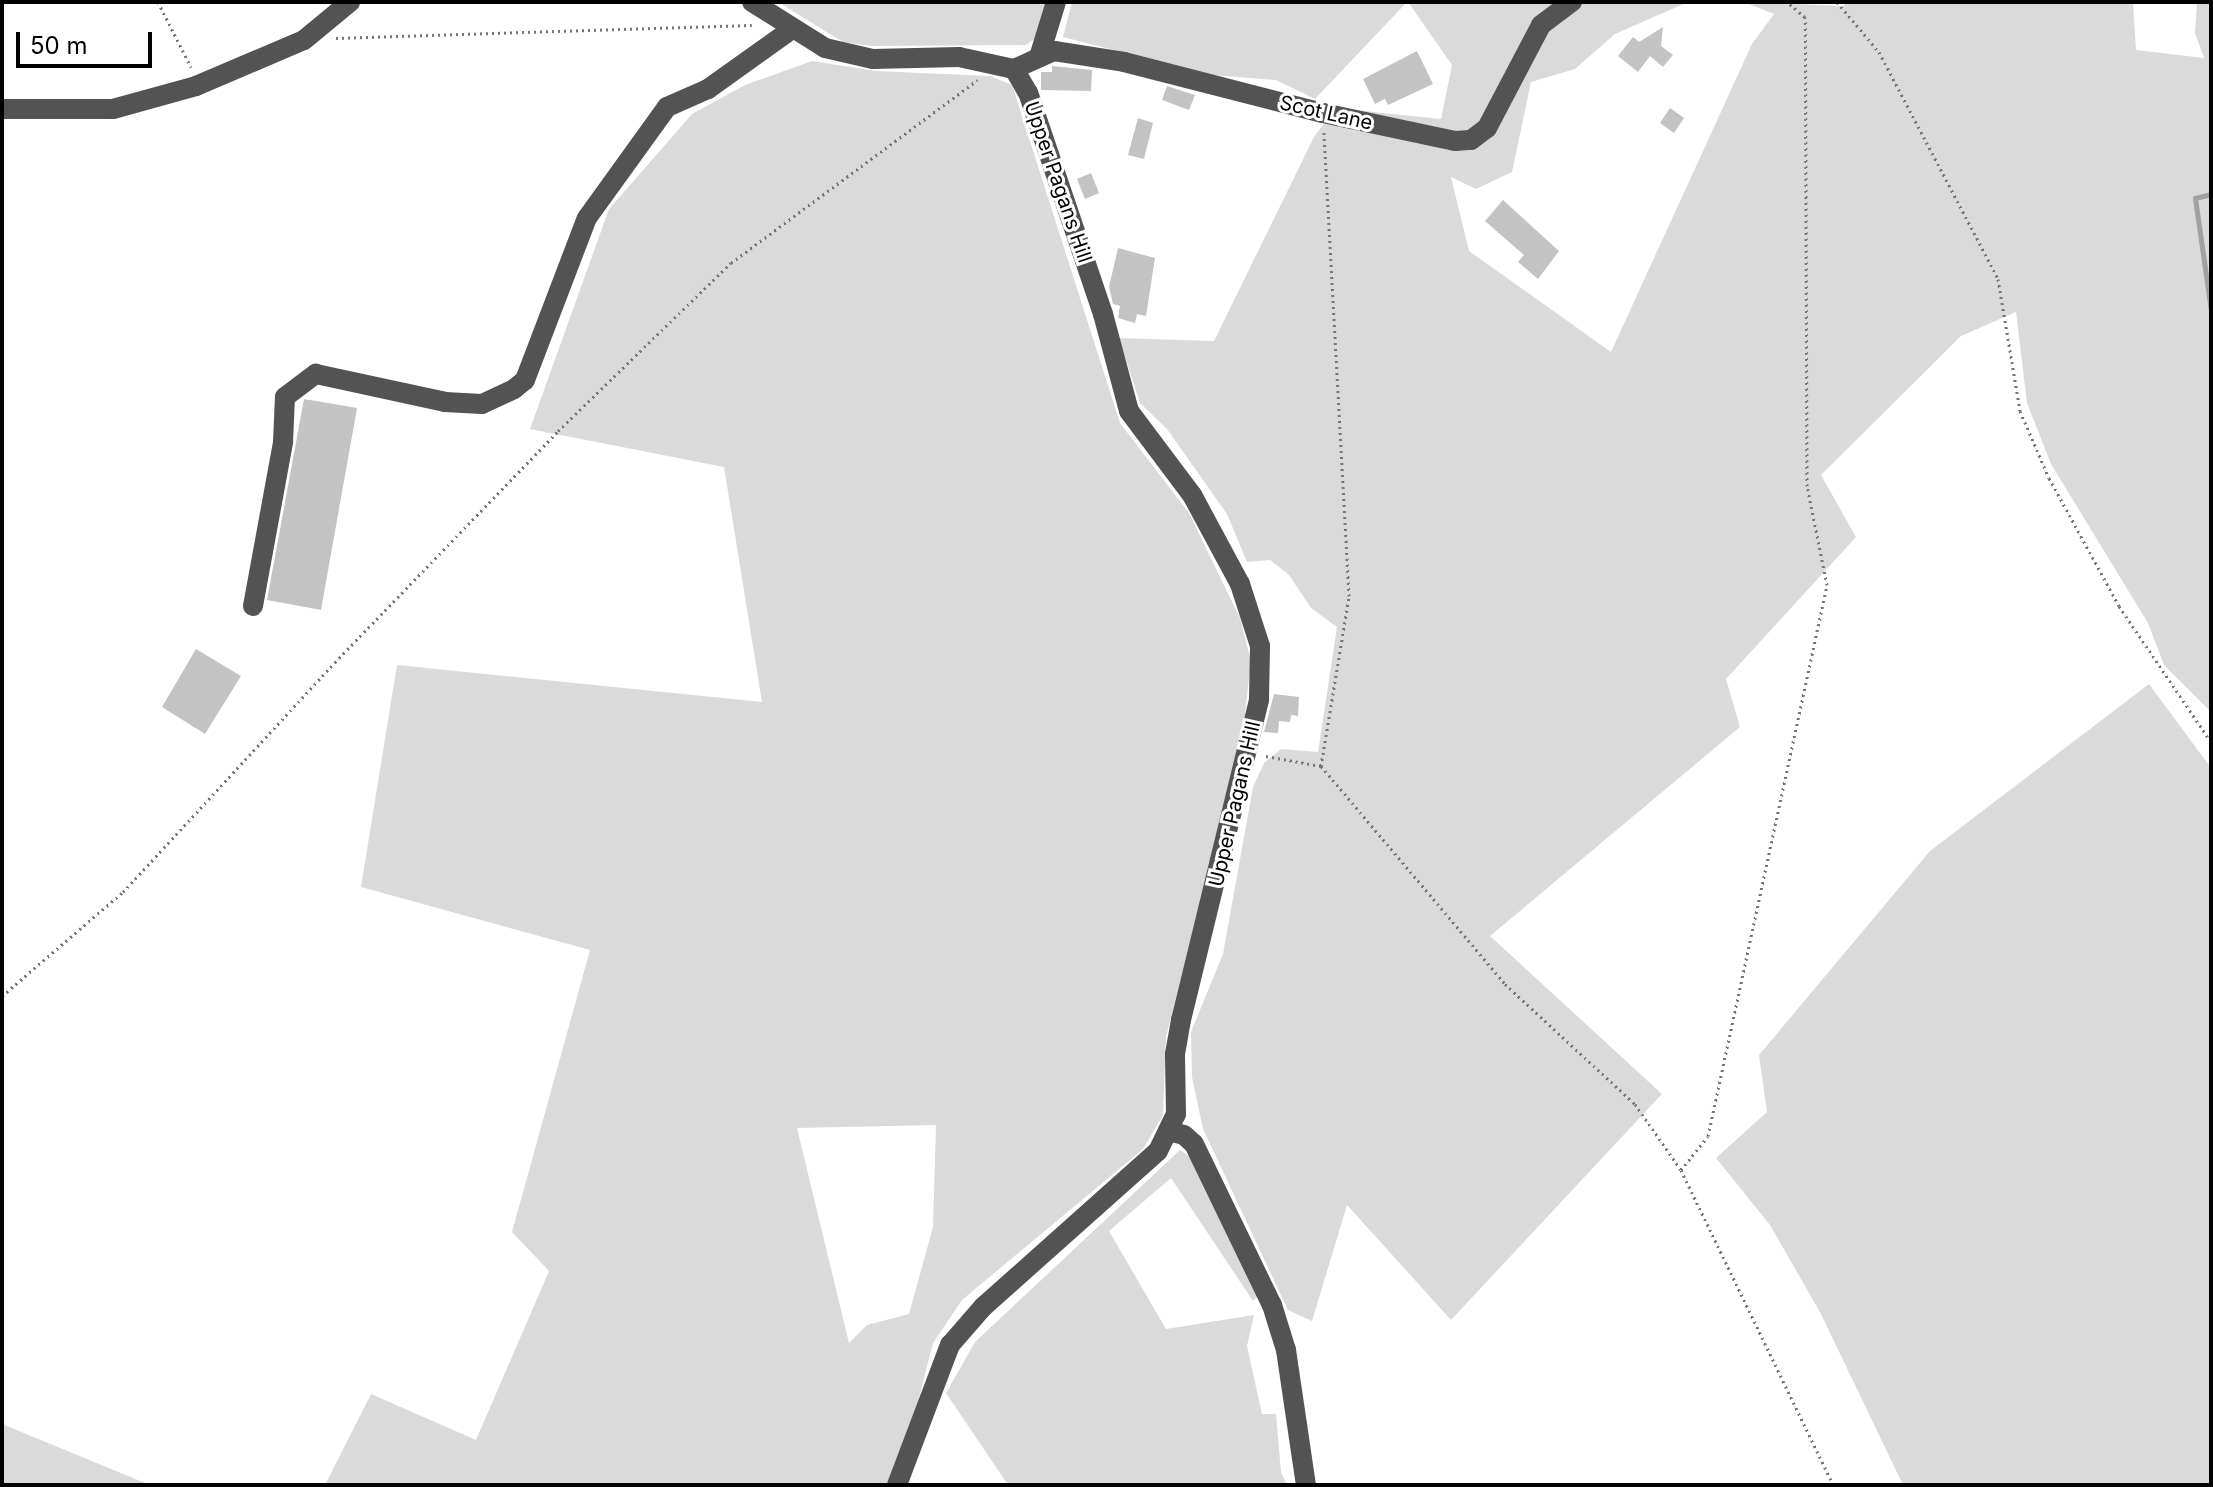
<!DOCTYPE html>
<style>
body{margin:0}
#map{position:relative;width:2213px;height:1487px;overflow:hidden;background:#fff;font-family:Inter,sans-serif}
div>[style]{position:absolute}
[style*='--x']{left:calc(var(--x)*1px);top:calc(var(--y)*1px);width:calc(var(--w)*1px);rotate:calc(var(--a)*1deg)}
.green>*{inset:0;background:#dadada}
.stream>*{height:5px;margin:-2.5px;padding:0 2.5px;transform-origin:2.5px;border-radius:2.5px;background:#a1a1a1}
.building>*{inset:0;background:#c3c3c3}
.path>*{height:3px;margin-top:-1.5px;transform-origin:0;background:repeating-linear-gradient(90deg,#757575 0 2px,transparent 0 6px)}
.minor>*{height:20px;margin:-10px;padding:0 10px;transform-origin:10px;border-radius:10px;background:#535353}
span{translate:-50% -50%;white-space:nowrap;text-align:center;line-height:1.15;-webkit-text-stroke:6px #fff;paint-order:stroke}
.street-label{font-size:20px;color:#000}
.frame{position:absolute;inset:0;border:4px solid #000;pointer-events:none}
.scale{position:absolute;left:16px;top:32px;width:136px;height:36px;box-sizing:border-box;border:4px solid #000;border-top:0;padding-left:10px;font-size:24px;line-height:28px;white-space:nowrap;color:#000;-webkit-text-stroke:6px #fff;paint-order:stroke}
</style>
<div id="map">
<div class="green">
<div style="clip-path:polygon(778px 2px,1046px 2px,1040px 35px,1026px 45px,871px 46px,843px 42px)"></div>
<div style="clip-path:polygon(1072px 2px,1209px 3px,1407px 2px,1315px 99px,1276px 80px,1212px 75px,1063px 37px)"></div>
<div style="clip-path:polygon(1408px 2px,1688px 2px,1615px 34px,1575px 69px,1531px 82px,1512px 172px,1476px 189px,1451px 177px,1469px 251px,1611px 352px,1752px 44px,1774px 14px,1744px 2px,1843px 6px,1847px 2px,2133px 2px,2136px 50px,2204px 58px,2195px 33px,2197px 2px,2211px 2px,2211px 712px,2164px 665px,2148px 623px,2051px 464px,2027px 403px,2016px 312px,1961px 336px,1821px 475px,1856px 537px,1726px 679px,1740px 727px,1490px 936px,1662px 1094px,1451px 1320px,1347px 1205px,1312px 1321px,1288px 1310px,1203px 1129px,1192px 1077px,1191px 1032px,1223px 954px,1253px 787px,1264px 763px,1281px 749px,1318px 752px,1337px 627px,1311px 608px,1289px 575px,1270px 560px,1247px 562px,1227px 514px,1167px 429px,1140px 403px,1119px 338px,1214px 341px,1314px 137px,1335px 108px,1441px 119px,1452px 65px)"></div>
<div style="clip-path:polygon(evenodd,812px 61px,876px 71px,990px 76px,1012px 85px,1120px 423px,1189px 513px,1240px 618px,1251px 661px,1243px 731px,1166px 1037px,1163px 1115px,1143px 1149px,962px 1300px,933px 1343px,917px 1406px,887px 1485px,325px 1485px,371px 1394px,476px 1440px,549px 1271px,512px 1232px,590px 950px,361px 887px,397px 665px,762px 702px,724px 467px,530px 429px,609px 209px,692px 114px,745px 85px,812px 61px,936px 1125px,933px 1227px,909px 1314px,867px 1325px,849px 1343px,797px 1128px,936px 1125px)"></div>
<div style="clip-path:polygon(2149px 684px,2211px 768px,2211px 1485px,1903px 1485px,1821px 1314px,1770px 1225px,1716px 1158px,1767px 1112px,1759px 1055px,1930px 851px)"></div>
<div style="clip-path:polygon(1180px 1150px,1196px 1161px,1259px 1295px,1253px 1301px,1171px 1178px,1109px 1231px,1166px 1329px,1254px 1315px,1247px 1346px,1262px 1414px,1276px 1414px,1281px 1472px,1287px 1485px,1008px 1485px,946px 1393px,975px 1342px)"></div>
<div style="clip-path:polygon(2px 1424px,150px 1485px,2px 1485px)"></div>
</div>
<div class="stream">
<div style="--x:2211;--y:194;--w:16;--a:166"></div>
<div style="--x:2195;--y:198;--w:114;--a:81.9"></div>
</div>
<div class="building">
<div style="clip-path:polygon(1663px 27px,1661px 46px,1673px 55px,1663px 67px,1650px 56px,1638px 72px,1618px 56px,1633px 37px,1639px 42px)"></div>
<div style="clip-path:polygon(1417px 51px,1433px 84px,1388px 105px,1385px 99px,1375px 104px,1363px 79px)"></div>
<div style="clip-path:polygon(1052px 66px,1092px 70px,1091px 91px,1041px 90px,1041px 72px,1052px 72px)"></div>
<div style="clip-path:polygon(1167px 86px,1195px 95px,1189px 110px,1162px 100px)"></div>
<div style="clip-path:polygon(1670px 108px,1684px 118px,1674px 133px,1660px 123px)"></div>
<div style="clip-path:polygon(1138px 118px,1153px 123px,1144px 159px,1128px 155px)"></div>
<div style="clip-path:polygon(1091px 173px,1099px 193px,1085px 199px,1077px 179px)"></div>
<div style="clip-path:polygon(1503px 200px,1559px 251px,1538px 279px,1518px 262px,1524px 255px,1485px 221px)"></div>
<div style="clip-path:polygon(1118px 248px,1155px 258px,1146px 316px,1137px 314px,1135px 323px,1118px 318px,1120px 306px,1113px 304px,1109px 287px)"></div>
<div style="clip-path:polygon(304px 399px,357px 408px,321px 610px,267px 600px)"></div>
<div style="clip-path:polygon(196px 649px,241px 676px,205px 734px,162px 707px)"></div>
<div style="clip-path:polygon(1274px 694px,1299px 697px,1298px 716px,1291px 715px,1290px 722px,1279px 721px,1278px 733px,1264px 732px)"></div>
</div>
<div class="path">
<div style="--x:158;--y:2;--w:73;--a:63.1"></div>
<div style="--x:1837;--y:2;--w:65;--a:50"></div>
<div style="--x:1879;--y:52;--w:256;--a:62.3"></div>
<div style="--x:1998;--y:279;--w:134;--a:80.5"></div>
<div style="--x:2020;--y:411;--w:73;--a:66.6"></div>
<div style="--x:2049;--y:478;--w:146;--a:61.3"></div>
<div style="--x:2119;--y:606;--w:164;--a:55.9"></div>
<div style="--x:336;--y:38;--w:416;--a:-1.8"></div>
<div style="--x:1266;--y:756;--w:56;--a:10.3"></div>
<div style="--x:1321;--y:766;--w:285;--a:49.8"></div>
<div style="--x:1505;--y:984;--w:177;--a:42.7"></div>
<div style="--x:1635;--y:1104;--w:80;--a:55.1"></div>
<div style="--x:1681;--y:1170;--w:350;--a:64.2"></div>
<div style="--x:1321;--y:766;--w:172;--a:-80.6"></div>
<div style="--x:1349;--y:596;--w:464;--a:-93.1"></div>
<div style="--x:2;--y:996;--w:160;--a:-40.7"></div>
<div style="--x:123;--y:892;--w:318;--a:-47.3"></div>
<div style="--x:339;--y:658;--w:315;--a:-46"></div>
<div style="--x:558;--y:431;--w:241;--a:-44.2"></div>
<div style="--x:731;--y:263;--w:307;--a:-36.6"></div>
<div style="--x:1681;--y:1170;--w:43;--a:-51.5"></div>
<div style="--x:1708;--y:1136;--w:564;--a:-77.81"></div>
<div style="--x:1827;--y:585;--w:101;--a:-101.4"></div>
<div style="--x:1807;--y:486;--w:469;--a:-90.2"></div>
<div style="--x:1805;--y:17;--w:23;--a:-140"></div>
</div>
<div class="minor">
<div style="--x:752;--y:2;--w:86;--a:32.2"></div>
<div style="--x:825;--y:48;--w:49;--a:12.9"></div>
<div style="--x:873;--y:59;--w:86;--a:-1.3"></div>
<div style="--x:959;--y:57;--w:56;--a:12.3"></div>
<div style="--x:1040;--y:54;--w:54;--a:-72.9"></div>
<div style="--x:1014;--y:69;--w:44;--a:-24.2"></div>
<div style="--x:1054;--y:51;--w:71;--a:8.9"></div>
<div style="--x:1124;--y:62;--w:205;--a:14.4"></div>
<div style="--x:1323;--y:113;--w:135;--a:12"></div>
<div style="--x:1455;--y:141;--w:16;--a:-4"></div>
<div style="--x:1471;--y:140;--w:20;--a:-37"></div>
<div style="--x:1487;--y:128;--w:116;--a:-62.3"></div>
<div style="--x:1541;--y:25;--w:39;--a:-37"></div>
<div style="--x:2;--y:109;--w:111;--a:0"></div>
<div style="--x:113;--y:109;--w:86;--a:-15.5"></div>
<div style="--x:196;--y:86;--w:117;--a:-23.1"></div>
<div style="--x:304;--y:40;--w:60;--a:-39.6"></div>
<div style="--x:253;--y:606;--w:167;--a:-79.6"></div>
<div style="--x:283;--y:442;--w:45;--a:-87.5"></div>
<div style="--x:285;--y:397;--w:39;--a:-37"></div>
<div style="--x:316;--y:374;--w:132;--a:12.2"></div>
<div style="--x:445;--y:402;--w:37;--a:3"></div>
<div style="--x:482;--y:404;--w:35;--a:-25"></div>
<div style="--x:514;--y:389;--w:14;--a:-39"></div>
<div style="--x:525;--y:380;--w:173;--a:-69.1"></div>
<div style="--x:587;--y:218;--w:137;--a:-54.2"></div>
<div style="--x:667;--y:107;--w:45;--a:-23.7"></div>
<div style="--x:708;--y:89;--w:103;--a:-35.5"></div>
<div style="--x:1168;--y:1131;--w:16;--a:14"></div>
<div style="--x:1184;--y:1135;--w:13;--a:42"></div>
<div style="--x:1194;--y:1144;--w:179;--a:64.2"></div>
<div style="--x:1272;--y:1305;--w:47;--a:72.7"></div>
<div style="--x:1286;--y:1350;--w:136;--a:81.6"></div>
<div style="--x:897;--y:1485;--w:150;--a:-69.3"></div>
<div style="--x:950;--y:1345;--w:50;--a:-49"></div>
<div style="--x:983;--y:1307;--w:234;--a:-41.7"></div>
<div style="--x:1158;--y:1151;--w:41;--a:-64.1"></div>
<div style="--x:1176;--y:1114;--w:60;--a:-91"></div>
<div style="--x:1175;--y:1054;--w:35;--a:-80"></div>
<div style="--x:1181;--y:1020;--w:330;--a:-76.3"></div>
<div style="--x:1259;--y:699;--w:53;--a:-88.9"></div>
<div style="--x:1260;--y:646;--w:65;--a:-107.9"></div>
<div style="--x:1240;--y:584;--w:101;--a:-118.3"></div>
<div style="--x:1192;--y:495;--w:105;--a:-126.9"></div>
<div style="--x:1129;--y:411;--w:100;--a:-105"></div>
<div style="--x:1103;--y:314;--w:233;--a:-108.7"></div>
<div style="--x:1028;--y:93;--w:28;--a:-120"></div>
</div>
<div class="street-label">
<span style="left:1326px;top:113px;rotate:13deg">Scot Lane</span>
<span style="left:1058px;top:182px;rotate:71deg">Upper Pagans Hill</span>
<span style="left:1235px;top:804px;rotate:-77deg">Upper Pagans Hill</span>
</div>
<div class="frame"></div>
<div class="scale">50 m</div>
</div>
